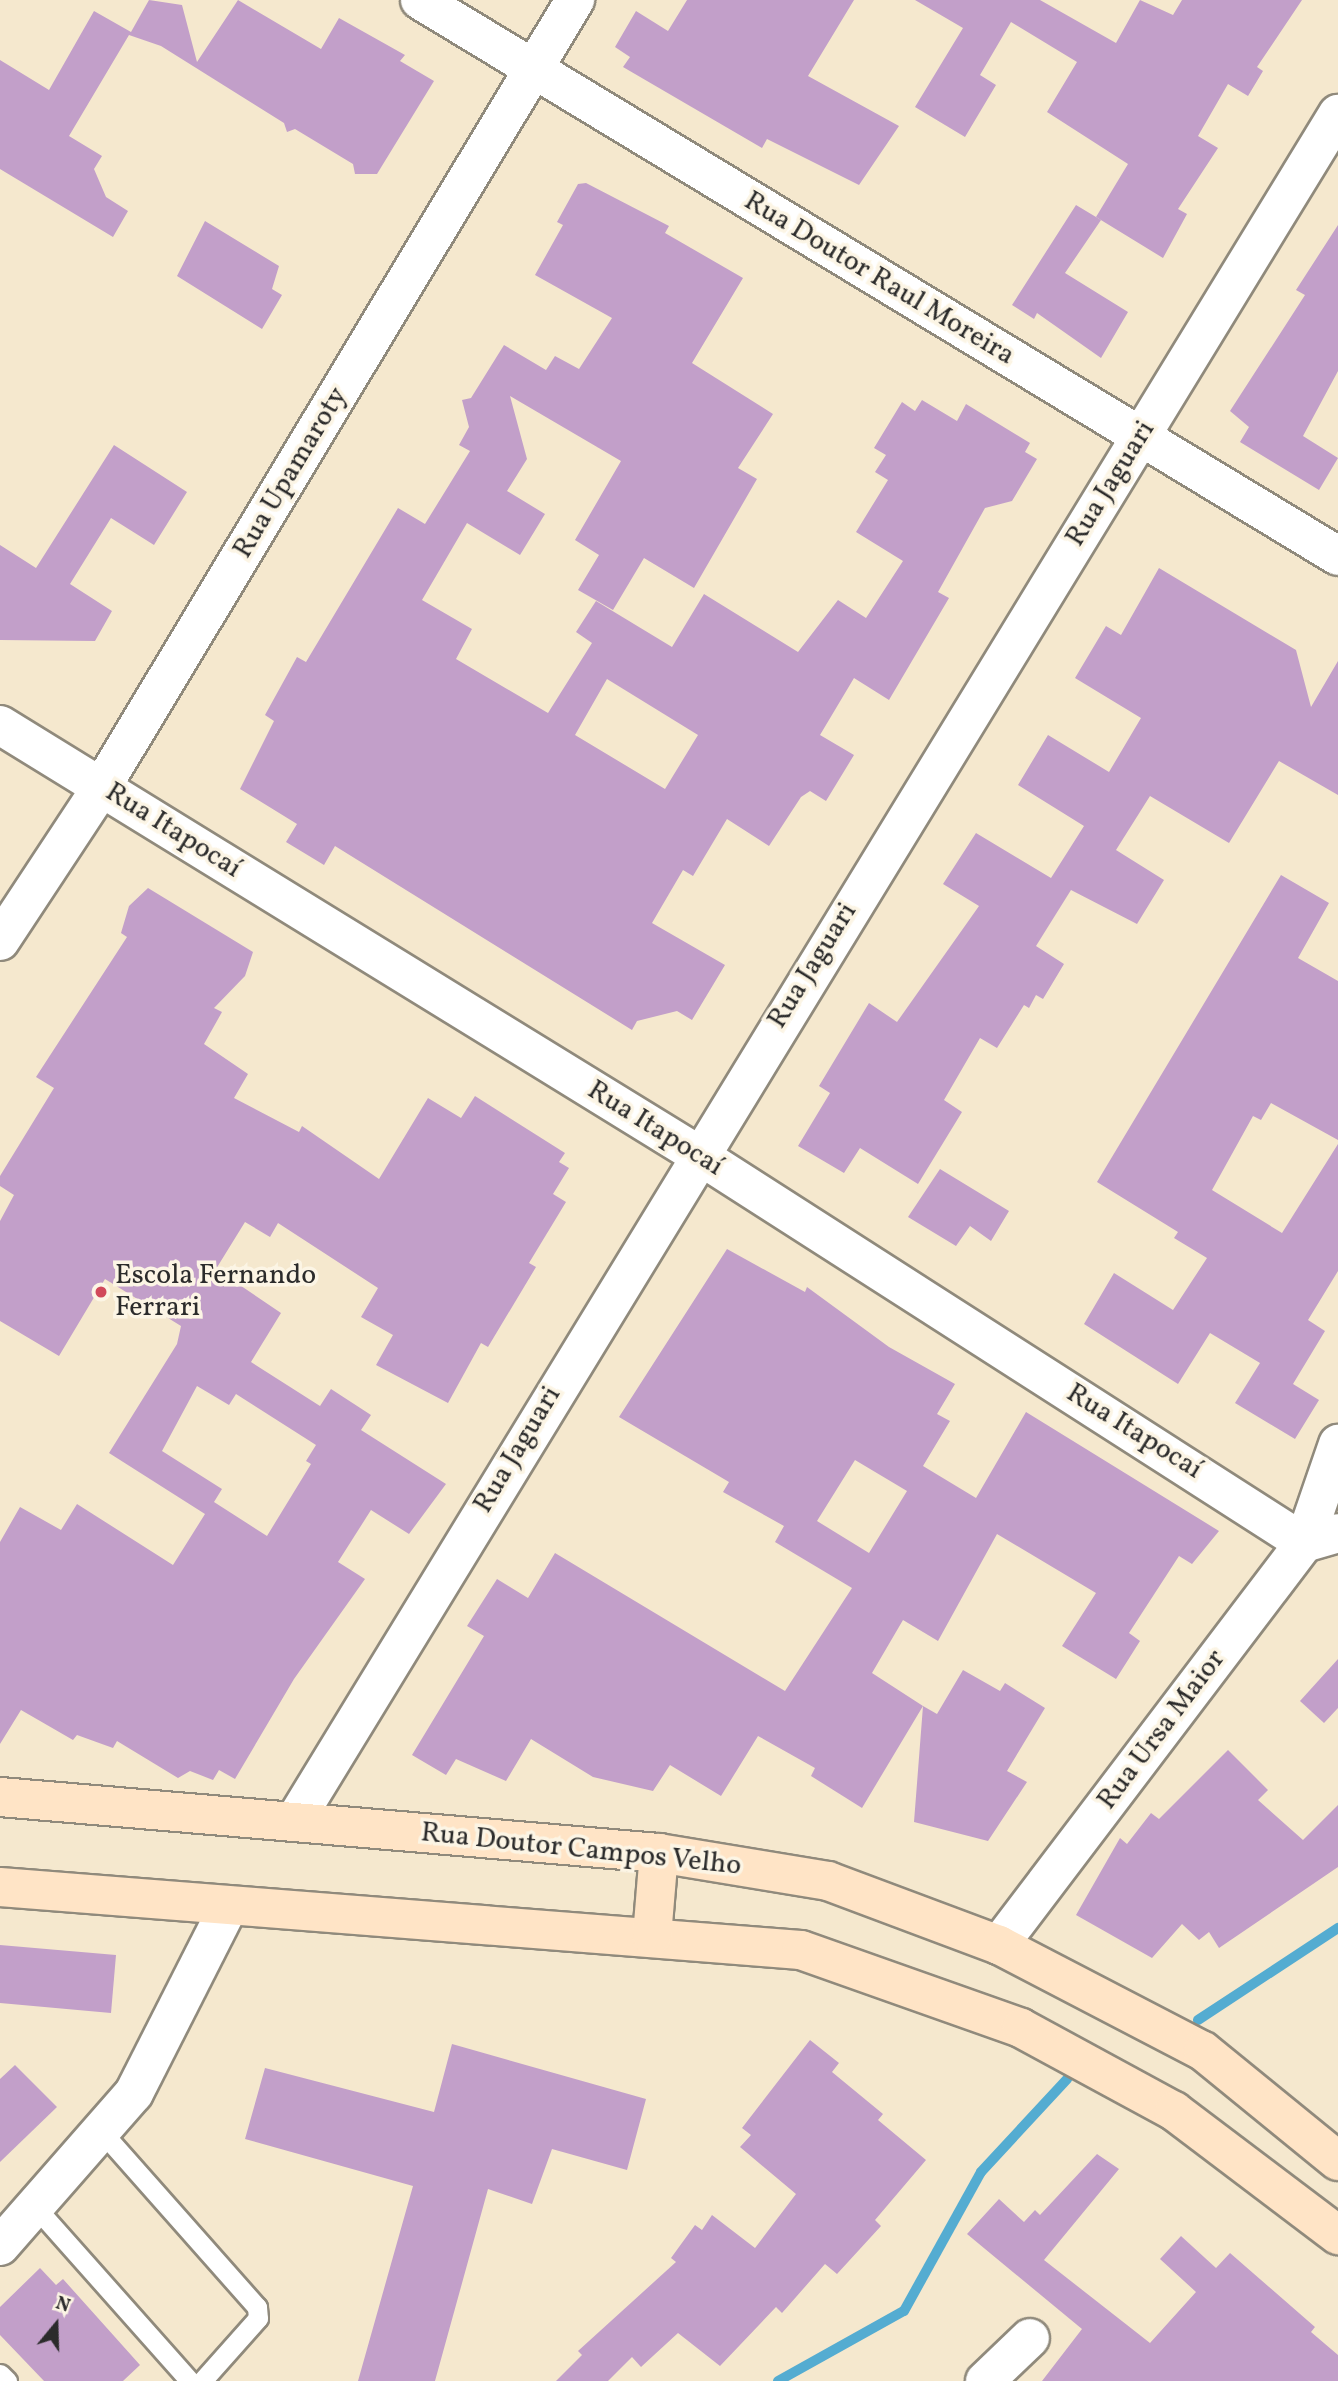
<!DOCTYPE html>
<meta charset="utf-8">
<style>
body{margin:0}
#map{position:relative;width:1338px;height:2381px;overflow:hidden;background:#f5e8ce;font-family:Vollkorn,serif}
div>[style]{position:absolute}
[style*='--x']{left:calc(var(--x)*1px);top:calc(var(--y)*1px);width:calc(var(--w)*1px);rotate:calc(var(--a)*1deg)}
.stream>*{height:10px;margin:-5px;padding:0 5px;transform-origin:5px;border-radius:5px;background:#54acd1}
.building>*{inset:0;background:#c29fc9}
.roads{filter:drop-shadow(2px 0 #908a7c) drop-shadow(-2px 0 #908a7c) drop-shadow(0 2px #908a7c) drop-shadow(0 -2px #908a7c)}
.service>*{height:19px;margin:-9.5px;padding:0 9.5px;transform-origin:9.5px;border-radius:9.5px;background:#fff}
.minor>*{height:38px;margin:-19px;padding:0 19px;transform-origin:19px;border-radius:19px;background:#fff}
.tertiary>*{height:38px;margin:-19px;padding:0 19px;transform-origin:19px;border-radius:19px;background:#fff}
.secondary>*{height:38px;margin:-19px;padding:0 19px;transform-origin:19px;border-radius:19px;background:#ffe4c6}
.dots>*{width:19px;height:19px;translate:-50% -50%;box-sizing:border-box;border:4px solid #fcf5e5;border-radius:50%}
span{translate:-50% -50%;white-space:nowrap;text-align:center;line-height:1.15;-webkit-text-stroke:7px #fcf5e5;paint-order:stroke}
.street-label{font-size:28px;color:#2b2b2b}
.poi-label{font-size:28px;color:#2b2b2b}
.left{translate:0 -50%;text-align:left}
.north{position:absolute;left:21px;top:2290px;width:70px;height:70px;-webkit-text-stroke:5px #fcf5e5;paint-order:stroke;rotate:19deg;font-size:19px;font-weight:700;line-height:28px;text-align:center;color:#2b2b2b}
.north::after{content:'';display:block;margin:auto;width:24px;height:32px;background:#2b2b2b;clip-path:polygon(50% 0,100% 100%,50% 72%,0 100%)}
</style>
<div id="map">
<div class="stream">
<div style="--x:1198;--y:2020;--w:168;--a:-33.3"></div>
<div style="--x:778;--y:2381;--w:144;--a:-29.1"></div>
<div style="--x:904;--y:2311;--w:159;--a:-61"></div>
<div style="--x:981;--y:2172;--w:127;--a:-47.2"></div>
</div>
<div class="building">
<div style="clip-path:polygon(149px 0,182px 5px,197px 62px,238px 0,321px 49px,339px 18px,405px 55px,400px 61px,434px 81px,377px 174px,355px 174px,353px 164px,295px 129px,287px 132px,284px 123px,161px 46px,129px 35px,69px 136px,102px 156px,94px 169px,106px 197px,128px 211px,113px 237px,0 169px,0 60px,49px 90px,94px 11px,131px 32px)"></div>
<div style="clip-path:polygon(687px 0,854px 0,808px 76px,899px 126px,859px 185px,767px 139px,762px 148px,623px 67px,630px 57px,615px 47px,636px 11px,668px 31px)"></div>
<div style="clip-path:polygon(915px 0,1040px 0,1116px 43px,1140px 0,1173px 15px,1182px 0,1302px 0,1257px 67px,1263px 71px,1248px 96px,1228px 84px,1198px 136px,1218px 148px,1178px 209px,1187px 214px,1163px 258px,1096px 217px,1128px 164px,1047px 112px,1077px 62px,1011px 22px,980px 75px,996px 85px,965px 137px,915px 107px,963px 28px)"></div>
<div style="clip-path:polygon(evenodd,586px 183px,669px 226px,665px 233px,743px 278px,692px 363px,773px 414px,738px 468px,757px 479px,694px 588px,644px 558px,613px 610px,578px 590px,599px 555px,575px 540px,621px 461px,510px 396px,527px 459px,507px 491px,545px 514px,520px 555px,467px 523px,422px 600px,472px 629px,456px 659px,548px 713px,592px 643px,576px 632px,596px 601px,672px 647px,704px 594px,798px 652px,838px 600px,866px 618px,903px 561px,856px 532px,888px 480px,875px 472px,886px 455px,874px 448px,902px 402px,915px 411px,922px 400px,957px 421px,966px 404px,1030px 443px,1025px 452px,1037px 459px,1012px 501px,985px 508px,938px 592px,949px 598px,889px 700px,854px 678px,820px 735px,854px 755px,826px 801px,810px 791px,801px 797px,769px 846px,727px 819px,693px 876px,683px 870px,652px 923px,725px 965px,692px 1020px,677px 1011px,637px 1021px,632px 1030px,335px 846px,324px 865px,286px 842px,297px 824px,240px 789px,274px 721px,265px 715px,297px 657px,306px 662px,398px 508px,425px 524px,470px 451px,459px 445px,469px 427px,462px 400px,471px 398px,504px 345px,546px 370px,555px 356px,579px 369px,612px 318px,535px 275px,563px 225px,557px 222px,578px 184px,586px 183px,607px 679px,698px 735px,665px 789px,575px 735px,607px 679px)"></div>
<div style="clip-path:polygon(1076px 205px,1101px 220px,1065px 273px,1128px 312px,1101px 358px,1037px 313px,1034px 319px,1012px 305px)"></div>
<div style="clip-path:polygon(205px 221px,279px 266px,272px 289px,282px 295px,262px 329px,177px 276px)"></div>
<div style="clip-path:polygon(1338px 225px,1338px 371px,1303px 436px,1338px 458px,1319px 490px,1240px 442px,1249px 427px,1230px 411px,1305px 295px,1296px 290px)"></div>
<div style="clip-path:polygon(114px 445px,187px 492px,154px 545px,111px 518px,70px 584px,112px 611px,95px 641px,0 640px,0 545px,36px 568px)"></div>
<div style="clip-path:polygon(1159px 568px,1296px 650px,1311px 707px,1338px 661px,1338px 795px,1279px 761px,1229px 843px,1150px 796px,1116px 850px,1164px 880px,1137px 924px,1071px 890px,1036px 946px,1064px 964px,1043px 999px,1036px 995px,1029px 1008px,1024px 1005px,997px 1048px,980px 1038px,944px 1100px,962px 1112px,918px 1184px,860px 1148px,844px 1173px,798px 1146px,830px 1093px,819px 1086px,869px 1003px,897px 1022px,979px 906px,943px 884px,976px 833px,1051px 878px,1084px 826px,1018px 785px,1048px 735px,1109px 772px,1141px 718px,1075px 678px,1106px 626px,1121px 635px)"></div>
<div style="clip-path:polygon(1281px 875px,1329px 903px,1298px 958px,1338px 981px,1338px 1140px,1271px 1103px,1261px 1120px,1253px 1116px,1212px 1190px,1282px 1233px,1338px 1144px,1338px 1271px,1308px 1320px,1325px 1331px,1293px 1384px,1319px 1400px,1295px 1439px,1235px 1403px,1260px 1363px,1210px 1333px,1178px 1384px,1084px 1324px,1114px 1273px,1173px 1310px,1207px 1258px,1174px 1238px,1178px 1232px,1097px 1182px)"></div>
<div style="clip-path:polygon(evenodd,148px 888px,253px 952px,245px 976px,214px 1008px,222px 1012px,204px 1044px,248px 1074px,234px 1098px,299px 1132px,302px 1126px,379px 1179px,428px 1098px,461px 1118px,475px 1096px,565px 1153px,559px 1162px,569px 1168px,553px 1194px,566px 1202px,529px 1263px,536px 1267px,488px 1347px,481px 1343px,448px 1403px,376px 1365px,393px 1335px,361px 1317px,378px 1288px,278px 1223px,270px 1237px,245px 1222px,216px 1269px,281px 1313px,251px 1362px,320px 1406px,331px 1389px,371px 1415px,361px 1430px,446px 1484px,409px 1534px,371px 1510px,338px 1562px,365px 1579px,294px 1679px,235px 1779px,219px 1770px,213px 1780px,190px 1771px,178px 1778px,117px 1741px,113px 1748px,77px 1735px,73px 1740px,21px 1710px,0 1744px,0 1542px,20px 1507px,61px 1530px,77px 1504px,173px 1565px,205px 1514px,109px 1453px,177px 1344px,181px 1326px,105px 1279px,59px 1356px,0 1321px,0 1221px,14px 1195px,0 1186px,0 1176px,54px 1088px,36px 1077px,127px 937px,121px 933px,129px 906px,148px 888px,197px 1386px,229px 1405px,236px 1394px,316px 1445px,306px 1461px,311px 1464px,267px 1536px,214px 1502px,222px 1489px,162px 1451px,197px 1386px)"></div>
<div style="clip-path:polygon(940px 1169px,1009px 1211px,991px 1241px,970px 1226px,956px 1246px,908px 1217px)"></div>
<div style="clip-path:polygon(evenodd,727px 1249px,805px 1292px,807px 1287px,889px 1347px,955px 1384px,937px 1414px,950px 1421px,923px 1466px,976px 1498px,1026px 1412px,1219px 1531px,1192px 1564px,1179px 1556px,1129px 1633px,1140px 1641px,1116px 1679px,1062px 1646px,1096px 1593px,997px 1534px,938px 1641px,903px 1620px,872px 1673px,923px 1706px,862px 1808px,811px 1776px,815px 1768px,758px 1736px,721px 1796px,670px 1765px,653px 1791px,593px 1777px,531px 1739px,506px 1781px,456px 1759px,446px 1775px,412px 1755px,484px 1636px,467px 1626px,497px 1579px,528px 1598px,555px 1553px,785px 1691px,852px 1588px,775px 1542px,784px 1526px,723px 1492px,729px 1482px,619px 1417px,727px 1249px,855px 1460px,907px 1491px,869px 1553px,817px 1521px,855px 1460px)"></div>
<div style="clip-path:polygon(1338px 1659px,1338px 1708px,1324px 1723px,1300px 1701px)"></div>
<div style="clip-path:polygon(963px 1670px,1000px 1691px,1005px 1683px,1045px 1708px,1007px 1771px,1027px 1782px,988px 1841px,914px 1822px,923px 1706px,937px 1714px)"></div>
<div style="clip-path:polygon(1228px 1750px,1268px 1790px,1258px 1800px,1303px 1840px,1338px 1805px,1338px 1867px,1219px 1948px,1209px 1932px,1199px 1940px,1182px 1924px,1152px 1958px,1076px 1915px,1120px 1838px,1127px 1844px,1151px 1813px,1159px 1819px)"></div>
<div style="clip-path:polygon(0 1945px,116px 1955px,111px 2013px,0 2003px)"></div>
<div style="clip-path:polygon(810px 2040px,839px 2063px,832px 2072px,883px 2114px,878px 2120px,926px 2160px,875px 2220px,881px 2226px,837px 2274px,825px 2264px,782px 2313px,776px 2307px,720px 2366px,678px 2333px,641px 2367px,632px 2357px,608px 2381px,556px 2381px,582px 2355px,578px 2351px,676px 2262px,671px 2258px,695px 2225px,702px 2230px,712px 2215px,755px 2248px,796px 2194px,740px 2147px,751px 2135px,742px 2128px)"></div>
<div style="clip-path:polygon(452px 2044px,646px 2099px,627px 2170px,552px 2149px,532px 2204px,488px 2189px,435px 2381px,358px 2381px,413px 2186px,245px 2139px,265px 2068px,434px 2112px)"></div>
<div style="clip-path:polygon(15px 2065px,57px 2107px,0 2162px,0 2079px)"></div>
<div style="clip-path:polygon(1097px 2154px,1119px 2169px,1044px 2260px,1150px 2343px,1196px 2292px,1160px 2259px,1181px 2236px,1216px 2268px,1230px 2253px,1315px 2327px,1311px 2332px,1338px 2355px,1338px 2381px,1042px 2381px,1082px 2329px,967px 2234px,999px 2199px,1024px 2222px,1035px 2210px,1040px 2215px)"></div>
<div style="clip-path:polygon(40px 2268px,56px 2285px,63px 2279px,140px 2365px,123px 2381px,44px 2381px,0 2335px,0 2307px)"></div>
</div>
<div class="roads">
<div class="service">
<div style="--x:102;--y:2132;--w:234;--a:48.5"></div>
<div style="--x:257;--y:2307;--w:11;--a:85"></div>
<div style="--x:258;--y:2318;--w:84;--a:131.6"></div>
<div style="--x:38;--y:2210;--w:229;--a:48.4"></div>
<div style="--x:0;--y:2374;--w:10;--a:45"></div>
</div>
<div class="minor">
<div style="--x:420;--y:0;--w:1073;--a:31.2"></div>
<div style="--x:0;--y:725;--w:818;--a:31.61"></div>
<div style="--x:697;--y:1154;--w:721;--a:32.65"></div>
<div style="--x:1304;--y:1543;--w:35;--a:-16"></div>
<div style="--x:0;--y:941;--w:183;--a:-56.6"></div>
<div style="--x:101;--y:788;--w:920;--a:-58.97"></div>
<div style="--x:294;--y:1822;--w:2002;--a:-58.57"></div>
<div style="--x:0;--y:2246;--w:203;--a:-48.8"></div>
<div style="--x:134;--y:2093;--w:210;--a:-63.1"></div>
<div style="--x:985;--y:2381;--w:62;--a:-43.7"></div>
</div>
<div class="tertiary">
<div style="--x:999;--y:1945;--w:505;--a:-52.81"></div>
<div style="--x:1304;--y:1543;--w:105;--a:-71"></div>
</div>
<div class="secondary">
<div style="--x:0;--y:1797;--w:661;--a:4.86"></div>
<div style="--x:659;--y:1853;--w:171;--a:9.4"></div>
<div style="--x:828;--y:1881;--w:183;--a:20.5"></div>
<div style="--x:999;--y:1945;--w:230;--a:27.5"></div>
<div style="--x:1203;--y:2051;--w:174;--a:39.2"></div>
<div style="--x:0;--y:1887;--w:803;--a:4.5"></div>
<div style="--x:801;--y:1950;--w:233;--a:19.5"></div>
<div style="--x:1021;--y:2028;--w:174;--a:28.5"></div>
<div style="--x:1174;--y:2111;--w:206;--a:37.1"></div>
<div style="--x:652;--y:1936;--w:83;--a:-85.2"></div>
</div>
</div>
<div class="dots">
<div style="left:101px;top:1292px;background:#d1495b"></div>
</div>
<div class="street-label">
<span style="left:879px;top:279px;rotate:31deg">Rua Doutor Raul Moreira</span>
<span style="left:291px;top:473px;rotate:-59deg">Rua Upamaroty</span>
<span style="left:1111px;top:484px;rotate:-58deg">Rua Jaguari</span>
<span style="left:173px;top:831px;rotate:32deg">Rua Itapocaí</span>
<span style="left:813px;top:966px;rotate:-58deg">Rua Jaguari</span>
<span style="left:655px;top:1129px;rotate:32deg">Rua Itapocaí</span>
<span style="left:1134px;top:1432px;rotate:32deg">Rua Itapocaí</span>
<span style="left:518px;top:1450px;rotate:-59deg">Rua Jaguari</span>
<span style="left:1162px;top:1730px;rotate:-53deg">Rua Ursa Maior</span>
<span style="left:581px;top:1850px;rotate:6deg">Rua Doutor Campos Velho</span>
</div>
<div class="poi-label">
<span class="left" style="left:115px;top:1292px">Escola Fernando<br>Ferrari</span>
</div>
<div class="north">N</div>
</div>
